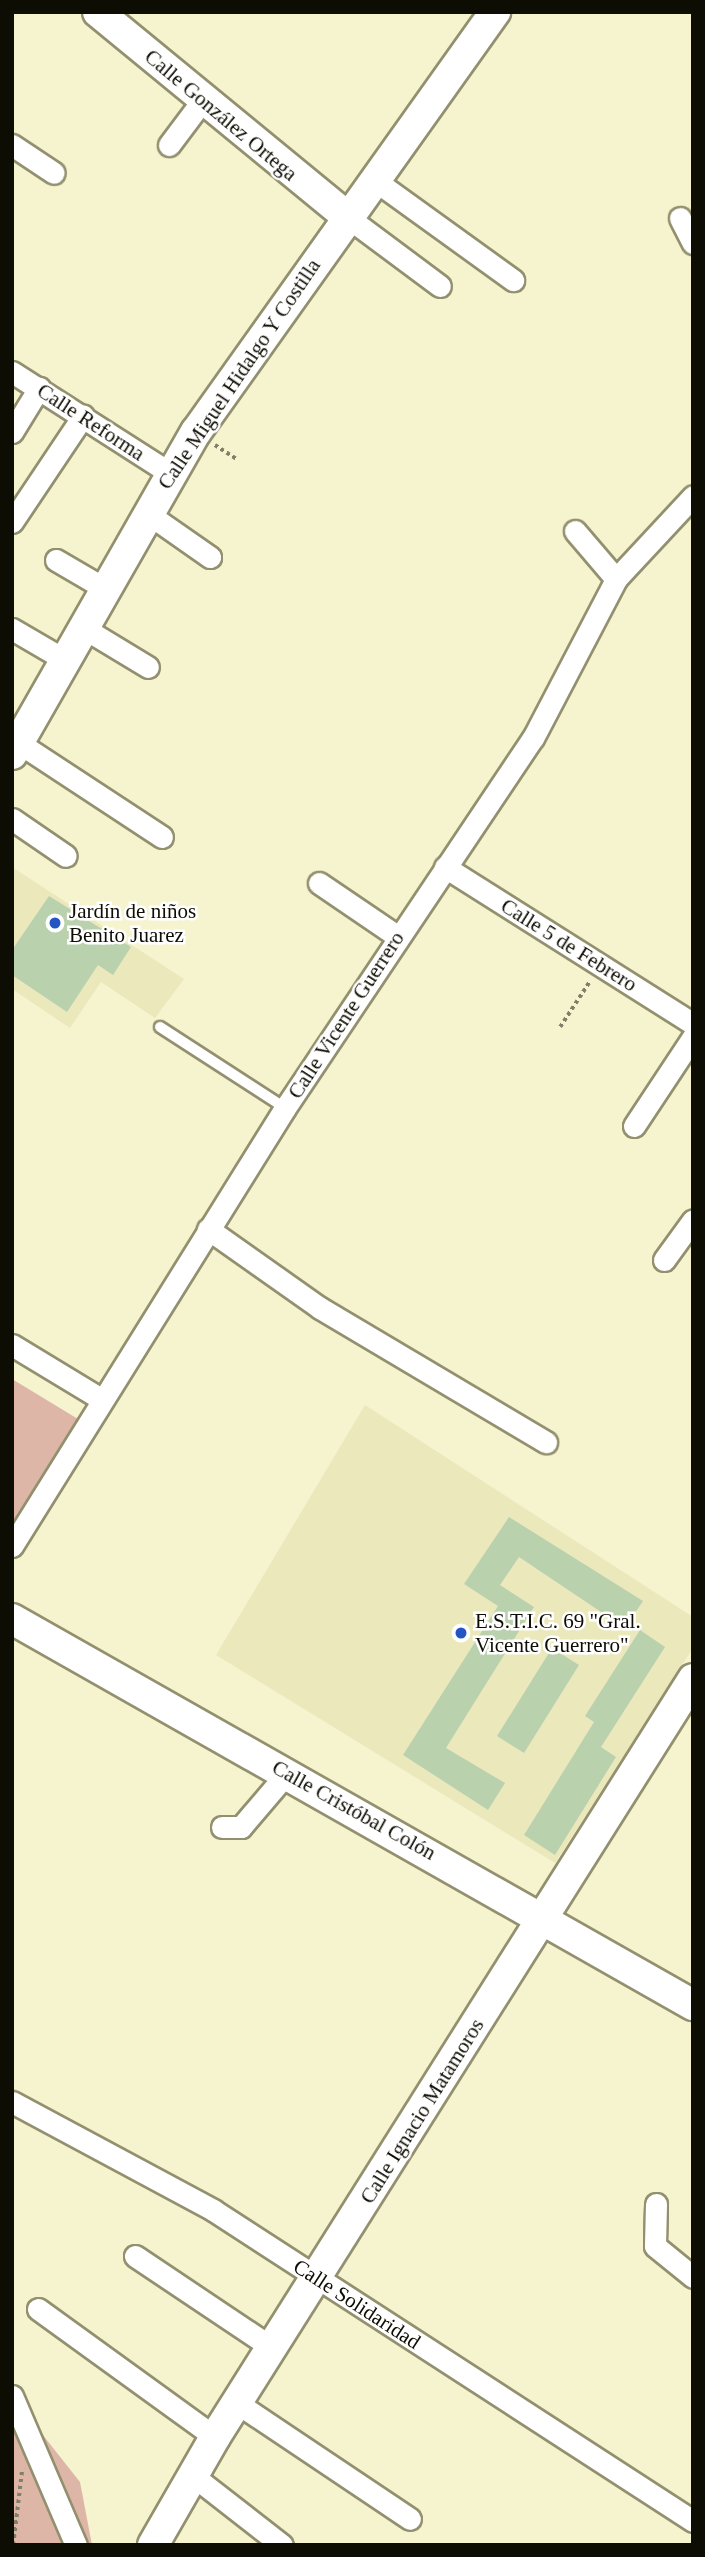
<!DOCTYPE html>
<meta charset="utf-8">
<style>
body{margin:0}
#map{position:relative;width:705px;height:2557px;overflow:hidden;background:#f6f3cf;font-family:"Times New Roman",serif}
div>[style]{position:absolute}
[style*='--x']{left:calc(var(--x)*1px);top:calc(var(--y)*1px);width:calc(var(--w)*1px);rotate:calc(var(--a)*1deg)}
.built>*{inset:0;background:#ebe8bc}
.green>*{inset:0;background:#deb6a8}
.building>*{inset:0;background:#bad1ae}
.path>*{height:3.5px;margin-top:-1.75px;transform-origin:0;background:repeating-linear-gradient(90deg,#817f69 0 3.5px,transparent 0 7px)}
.roads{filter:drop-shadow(2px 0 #93906f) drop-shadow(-2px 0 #93906f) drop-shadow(0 2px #93906f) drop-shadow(0 -2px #93906f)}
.lane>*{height:10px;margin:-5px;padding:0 5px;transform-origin:5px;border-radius:5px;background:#fff}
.street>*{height:21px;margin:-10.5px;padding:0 10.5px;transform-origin:10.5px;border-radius:10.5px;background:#fff}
.secondary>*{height:30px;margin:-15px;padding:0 15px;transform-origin:15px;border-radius:15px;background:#fff}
.dots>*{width:19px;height:19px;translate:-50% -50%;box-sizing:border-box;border:4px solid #fff;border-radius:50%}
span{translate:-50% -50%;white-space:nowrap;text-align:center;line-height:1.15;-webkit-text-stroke:5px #fff;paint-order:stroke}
.street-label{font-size:21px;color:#0e0d03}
.poi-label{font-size:21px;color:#0e0d03}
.left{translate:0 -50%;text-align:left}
.frame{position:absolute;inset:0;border:14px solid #0e0d03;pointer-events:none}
</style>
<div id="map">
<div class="built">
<div style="clip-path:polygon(12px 867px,184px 979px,155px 1018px,101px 982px,70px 1028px,12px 989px)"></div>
<div style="clip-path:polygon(365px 1405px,693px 1617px,693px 1648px,555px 1863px,216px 1655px)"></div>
</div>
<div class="green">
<div style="clip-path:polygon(12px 1379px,78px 1419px,12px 1525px)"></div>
<div style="clip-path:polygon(12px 2396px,80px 2482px,92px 2545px,12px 2545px)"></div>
</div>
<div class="building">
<div style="clip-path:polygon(49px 896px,131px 947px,113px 975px,98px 965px,67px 1012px,12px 975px,12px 950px)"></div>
<div style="clip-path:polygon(509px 1517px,643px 1601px,625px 1628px,519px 1557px,500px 1585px,534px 1607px,446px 1748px,505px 1783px,488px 1810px,403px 1755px,498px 1606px,464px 1584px)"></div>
<div style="clip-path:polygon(640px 1630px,665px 1647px,601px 1747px,616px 1757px,555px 1855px,524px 1835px,594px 1722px,585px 1716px)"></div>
<div style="clip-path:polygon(552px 1648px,579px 1665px,524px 1753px,497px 1736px)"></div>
</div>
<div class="path">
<div style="--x:215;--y:445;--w:27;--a:33"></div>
<div style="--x:560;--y:1027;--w:55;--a:-56.9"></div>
<div style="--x:13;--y:2545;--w:77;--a:-83.2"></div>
</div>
<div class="roads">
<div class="lane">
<div style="--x:160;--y:1027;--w:149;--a:32.9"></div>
</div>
<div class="street">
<div style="--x:12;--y:145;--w:50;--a:33.7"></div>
<div style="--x:169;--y:145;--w:55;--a:-53.1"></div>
<div style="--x:373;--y:179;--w:173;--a:35.8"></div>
<div style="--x:346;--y:216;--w:117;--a:36.7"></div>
<div style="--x:680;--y:218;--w:28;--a:63"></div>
<div style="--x:12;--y:372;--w:188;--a:32.6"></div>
<div style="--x:12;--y:432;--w:52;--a:-58.5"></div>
<div style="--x:147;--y:513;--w:77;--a:34.9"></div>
<div style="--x:12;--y:522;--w:128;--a:-56.2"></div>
<div style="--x:575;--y:531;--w:63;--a:49.5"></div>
<div style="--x:56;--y:560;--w:56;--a:30.3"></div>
<div style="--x:82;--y:627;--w:77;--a:31.2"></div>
<div style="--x:12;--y:629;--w:61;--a:30.3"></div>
<div style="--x:19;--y:743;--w:171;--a:33.3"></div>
<div style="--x:12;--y:819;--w:65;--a:34.4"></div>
<div style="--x:445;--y:867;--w:294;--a:32.3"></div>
<div style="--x:319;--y:883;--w:94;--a:34.2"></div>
<div style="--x:634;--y:1126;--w:107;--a:-56.5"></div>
<div style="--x:208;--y:1229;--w:137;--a:35.2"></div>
<div style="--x:320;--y:1308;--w:263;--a:30.7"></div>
<div style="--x:664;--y:1260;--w:49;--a:-54.1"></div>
<div style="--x:12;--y:1345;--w:104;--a:31.2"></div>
<div style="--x:12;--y:1546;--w:516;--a:-58.07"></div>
<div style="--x:285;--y:1108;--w:445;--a:-56.2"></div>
<div style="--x:533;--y:738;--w:179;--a:-62.4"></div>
<div style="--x:616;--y:579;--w:113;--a:-47.1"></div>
<div style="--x:222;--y:1827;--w:19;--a:0"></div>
<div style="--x:241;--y:1827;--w:71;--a:-49.6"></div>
<div style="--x:12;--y:2102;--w:228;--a:28.2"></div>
<div style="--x:213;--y:2210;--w:572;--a:32.94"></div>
<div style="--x:656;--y:2204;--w:42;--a:91.4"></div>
<div style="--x:655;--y:2246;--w:49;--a:39.2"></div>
<div style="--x:135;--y:2256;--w:167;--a:33.8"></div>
<div style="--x:38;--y:2309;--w:218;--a:35.9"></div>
<div style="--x:12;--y:2396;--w:162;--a:66.8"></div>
<div style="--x:237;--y:2403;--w:208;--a:33.8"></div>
<div style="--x:192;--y:2475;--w:114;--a:37.9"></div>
</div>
<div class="secondary">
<div style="--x:98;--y:12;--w:321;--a:39.4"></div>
<div style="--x:12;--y:754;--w:371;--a:-60.3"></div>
<div style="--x:196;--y:432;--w:516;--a:-54.55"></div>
<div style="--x:12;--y:1619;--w:783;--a:29.55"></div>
<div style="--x:153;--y:2545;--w:125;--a:-60.1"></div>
<div style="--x:215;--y:2437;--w:896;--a:-57.76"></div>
</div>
</div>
<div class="dots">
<div style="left:55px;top:923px;background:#2355c3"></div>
<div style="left:461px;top:1633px;background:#2355c3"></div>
</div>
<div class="street-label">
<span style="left:221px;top:115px;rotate:40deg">Calle González Ortega</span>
<span style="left:239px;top:374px;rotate:-56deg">Calle Miguel Hidalgo Y Costilla</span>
<span style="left:91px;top:422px;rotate:33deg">Calle Reforma</span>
<span style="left:569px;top:945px;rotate:32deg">Calle 5 de Febrero</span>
<span style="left:346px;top:1015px;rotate:-57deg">Calle Vicente Guerrero</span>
<span style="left:354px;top:1810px;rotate:29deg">Calle Cristóbal Colón</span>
<span style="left:422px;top:2111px;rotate:-58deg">Calle Ignacio Matamoros</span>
<span style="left:357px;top:2304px;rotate:33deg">Calle Solidaridad</span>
</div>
<div class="poi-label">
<span class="left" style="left:69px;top:923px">Jardín de niños<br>Benito Juarez</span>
<span class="left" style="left:475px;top:1633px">E.S.T.I.C. 69 "Gral.<br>Vicente Guerrero"</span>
</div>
<div class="frame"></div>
</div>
